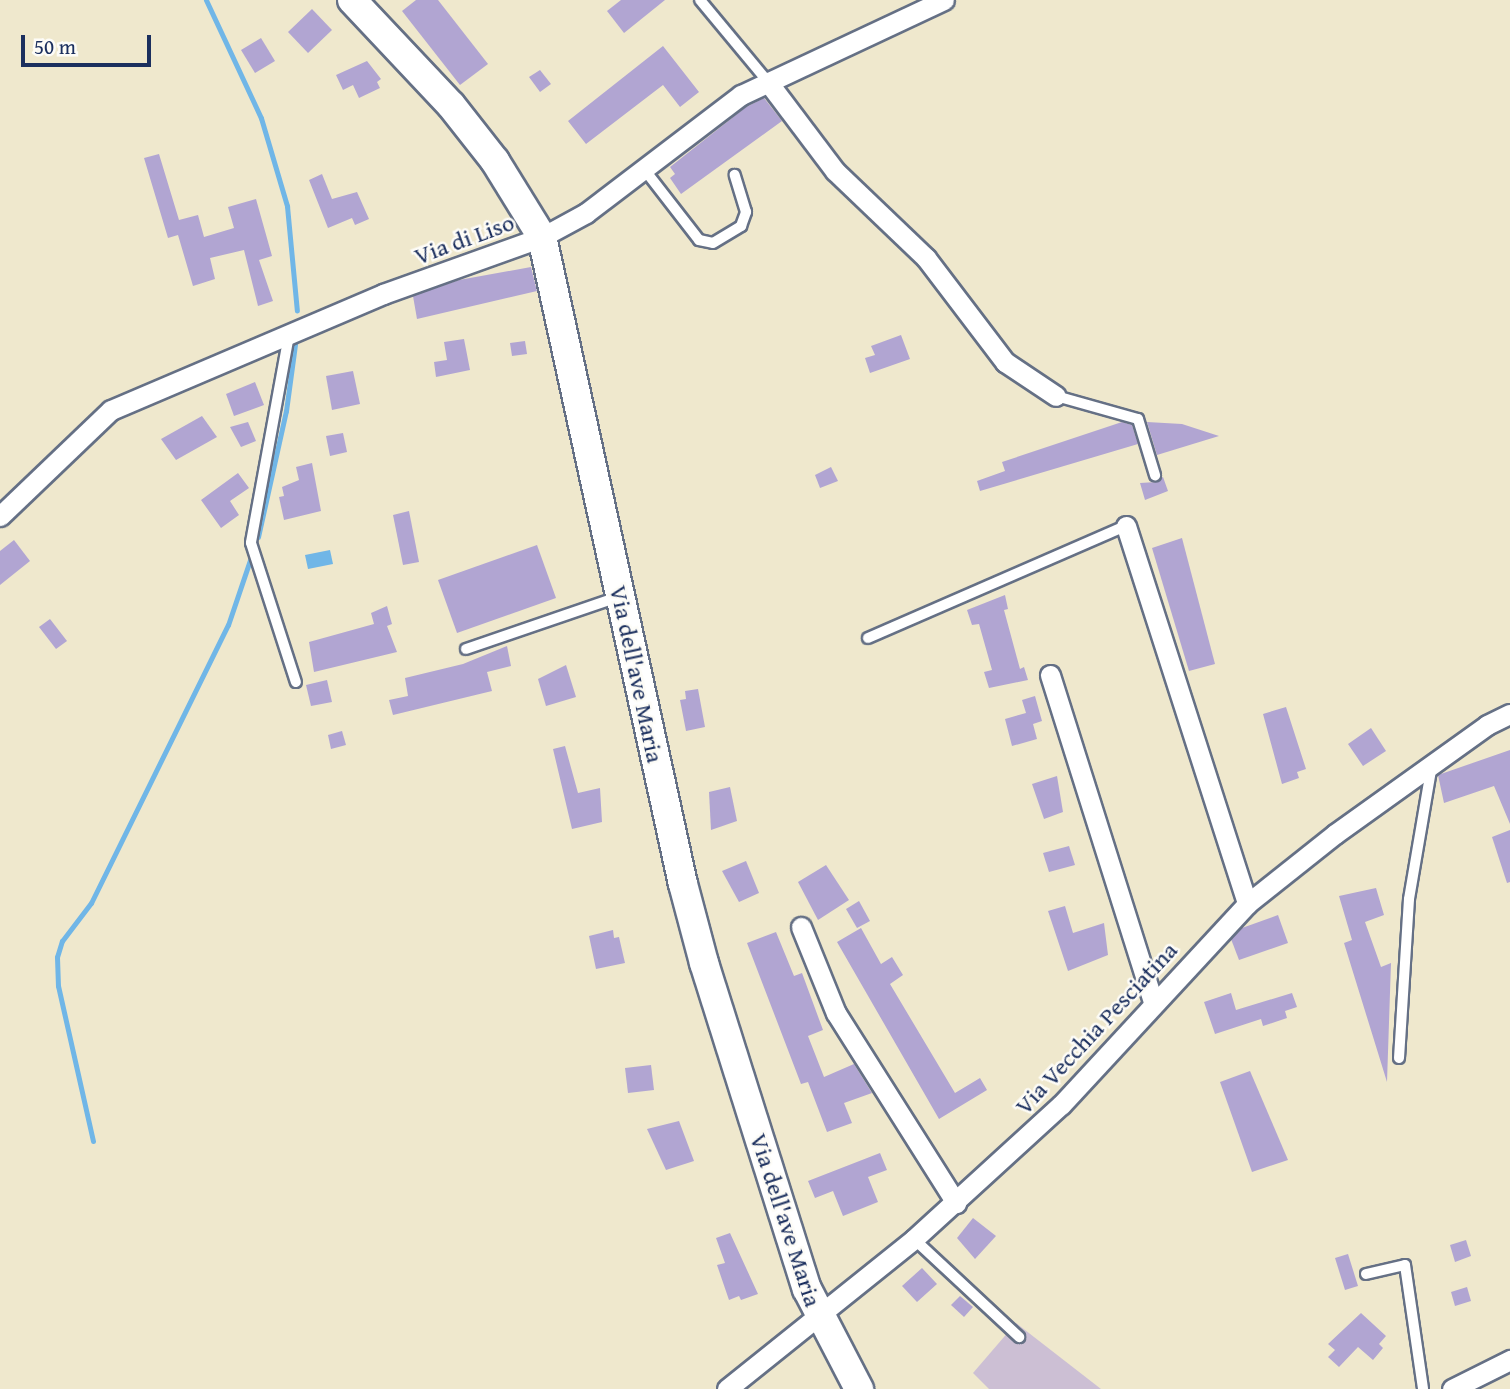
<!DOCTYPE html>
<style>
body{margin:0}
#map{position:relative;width:1510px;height:1389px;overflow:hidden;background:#efe8cd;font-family:"Gentium Book Plus",serif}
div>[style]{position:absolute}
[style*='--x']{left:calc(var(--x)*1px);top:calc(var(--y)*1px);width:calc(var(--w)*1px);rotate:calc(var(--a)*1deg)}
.industrial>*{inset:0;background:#ccbfd4}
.water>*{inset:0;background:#70b6e7}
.stream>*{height:5px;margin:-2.5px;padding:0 2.5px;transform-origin:2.5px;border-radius:2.5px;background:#70b6e7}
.building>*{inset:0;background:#b1a5d2}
.roads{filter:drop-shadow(2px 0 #657085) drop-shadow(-2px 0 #657085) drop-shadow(0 2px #657085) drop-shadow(0 -2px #657085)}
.lane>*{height:10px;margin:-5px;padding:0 5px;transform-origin:5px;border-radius:5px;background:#fff}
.street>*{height:19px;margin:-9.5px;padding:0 9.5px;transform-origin:9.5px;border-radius:9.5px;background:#fff}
.secondary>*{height:28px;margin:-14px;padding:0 14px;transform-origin:14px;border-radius:14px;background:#fff}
span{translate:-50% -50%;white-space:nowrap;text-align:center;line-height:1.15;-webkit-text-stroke:5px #fdfcf7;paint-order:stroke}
.street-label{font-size:24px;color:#1b2f5e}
.scale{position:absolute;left:21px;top:35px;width:130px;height:32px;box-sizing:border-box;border:4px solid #1b2f5e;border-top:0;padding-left:9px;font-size:21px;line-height:24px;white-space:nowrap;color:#1b2f5e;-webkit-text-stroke:5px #fdfcf7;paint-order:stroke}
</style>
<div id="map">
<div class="industrial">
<div style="clip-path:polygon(1016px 1323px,1101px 1389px,989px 1389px,973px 1373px)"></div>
</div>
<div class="water">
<div style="clip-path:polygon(330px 550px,333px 564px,308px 569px,305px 555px)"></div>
</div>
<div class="stream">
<div style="--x:206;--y:0;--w:130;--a:65"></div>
<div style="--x:261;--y:118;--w:92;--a:73.5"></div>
<div style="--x:287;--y:206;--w:105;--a:84.6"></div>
<div style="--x:258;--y:537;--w:129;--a:-77.5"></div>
<div style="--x:286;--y:411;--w:68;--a:-82.3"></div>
<div style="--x:93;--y:1141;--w:159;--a:-102.7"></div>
<div style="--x:58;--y:986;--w:29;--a:-92"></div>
<div style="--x:57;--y:957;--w:17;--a:-73"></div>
<div style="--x:62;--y:941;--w:48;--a:-52.7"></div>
<div style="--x:91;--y:903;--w:310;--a:-63.8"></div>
<div style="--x:228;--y:625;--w:69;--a:-71.3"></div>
</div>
<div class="building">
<div style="clip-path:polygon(416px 0,438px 0,488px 64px,460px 85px,402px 11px)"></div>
<div style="clip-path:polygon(621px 0,665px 0,624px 33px,607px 11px)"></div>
<div style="clip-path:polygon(312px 9px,332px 30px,308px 53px,288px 32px)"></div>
<div style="clip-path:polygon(261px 38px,275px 61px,255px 73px,241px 50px)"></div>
<div style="clip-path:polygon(663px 46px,699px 92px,680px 107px,663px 85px,586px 144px,568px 121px)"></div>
<div style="clip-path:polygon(367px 61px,381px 79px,377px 82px,380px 88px,359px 98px,353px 85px,343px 90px,336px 75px)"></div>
<div style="clip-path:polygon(540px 70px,551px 84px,540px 92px,529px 77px)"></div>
<div style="clip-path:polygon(764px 98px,782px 121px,681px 194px,670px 178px,675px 174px,670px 167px,746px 107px)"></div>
<div style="clip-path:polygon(159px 154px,179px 220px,198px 215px,204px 237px,234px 228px,228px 207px,256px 199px,272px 256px,259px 260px,273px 301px,258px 306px,244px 250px,210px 258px,215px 279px,193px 286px,178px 235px,168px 238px,144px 158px)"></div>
<div style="clip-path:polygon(322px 174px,332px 199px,357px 192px,369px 219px,355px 225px,352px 218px,328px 228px,309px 180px)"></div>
<div style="clip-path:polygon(531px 267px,537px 291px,417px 319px,413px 296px,459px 280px)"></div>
<div style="clip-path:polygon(901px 335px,910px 359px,870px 373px,865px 358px,875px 355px,871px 346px)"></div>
<div style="clip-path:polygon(464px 339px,470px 370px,436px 377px,434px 362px,447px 360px,444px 342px)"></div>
<div style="clip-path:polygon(525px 341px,527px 354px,512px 356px,510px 343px)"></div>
<div style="clip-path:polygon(353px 371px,360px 404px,332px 410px,326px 376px)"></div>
<div style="clip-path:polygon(255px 382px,264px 405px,234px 416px,226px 394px)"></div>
<div style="clip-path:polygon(202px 416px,217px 437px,176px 460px,161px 439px)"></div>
<div style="clip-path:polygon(248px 422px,256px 441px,241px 447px,230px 427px)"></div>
<div style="clip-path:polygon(1122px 422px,1132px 425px,1138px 444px,980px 491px,977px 481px,1005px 471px,1002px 462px)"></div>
<div style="clip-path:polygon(1147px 422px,1182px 424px,1219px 436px,1157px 455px)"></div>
<div style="clip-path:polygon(343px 433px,347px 452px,330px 456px,326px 436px)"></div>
<div style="clip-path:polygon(312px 463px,321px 511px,284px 520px,279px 497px,284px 496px,282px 487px,299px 480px,296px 467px)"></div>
<div style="clip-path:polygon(831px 467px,838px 481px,820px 488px,815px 475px)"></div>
<div style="clip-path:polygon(238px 473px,249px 488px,230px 501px,239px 515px,221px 528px,201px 500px)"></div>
<div style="clip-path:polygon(1163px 477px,1168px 491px,1145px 500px,1140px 483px,1156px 482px)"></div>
<div style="clip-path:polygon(409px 511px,419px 562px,403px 565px,393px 515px)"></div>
<div style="clip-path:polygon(1182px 538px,1215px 664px,1189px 671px,1152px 548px)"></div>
<div style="clip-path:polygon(14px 540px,30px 561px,0 585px,0 551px)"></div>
<div style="clip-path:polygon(537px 545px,556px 598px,457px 633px,438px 580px)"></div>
<div style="clip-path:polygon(1005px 595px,1008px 609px,1004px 610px,1020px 669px,1024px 667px,1028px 680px,989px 688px,984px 672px,992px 670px,979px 624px,972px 625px,967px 610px)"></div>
<div style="clip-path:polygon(387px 606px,392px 624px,387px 626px,397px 652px,314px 672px,309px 642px,374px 624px,371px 613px)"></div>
<div style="clip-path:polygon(50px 619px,67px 641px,56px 649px,39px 627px)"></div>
<div style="clip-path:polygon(507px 646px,511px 666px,487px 672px,492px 691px,393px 715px,389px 700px,408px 696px,405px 678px,463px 664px)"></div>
<div style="clip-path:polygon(566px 665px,576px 697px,546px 706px,538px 679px)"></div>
<div style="clip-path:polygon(327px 680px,332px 702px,311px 706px,306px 685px)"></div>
<div style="clip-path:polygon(698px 689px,705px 727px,686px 731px,680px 700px,686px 699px,685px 691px)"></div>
<div style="clip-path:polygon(1035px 696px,1042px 721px,1033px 724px,1037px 739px,1012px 746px,1005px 719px,1026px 713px,1022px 700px)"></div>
<div style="clip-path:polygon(1286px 707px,1306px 769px,1297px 772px,1299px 778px,1282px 784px,1263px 714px)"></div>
<div style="clip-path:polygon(1371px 728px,1386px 751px,1363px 766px,1348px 744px)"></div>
<div style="clip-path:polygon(342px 731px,346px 745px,331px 749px,328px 735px)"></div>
<div style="clip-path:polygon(565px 746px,578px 793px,600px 788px,602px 822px,572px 829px,553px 749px)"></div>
<div style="clip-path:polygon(1510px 750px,1510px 824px,1494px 786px,1444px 803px,1438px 775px)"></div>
<div style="clip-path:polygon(1057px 776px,1063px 812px,1044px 819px,1032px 784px)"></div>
<div style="clip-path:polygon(730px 787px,737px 821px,711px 830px,709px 792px)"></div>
<div style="clip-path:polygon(1510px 830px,1510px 882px,1507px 883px,1492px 837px)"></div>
<div style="clip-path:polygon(1069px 846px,1075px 865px,1049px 872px,1043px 853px)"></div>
<div style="clip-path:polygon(746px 861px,759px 893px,739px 902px,722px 871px)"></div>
<div style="clip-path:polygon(826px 865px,849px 900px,818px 920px,798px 882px)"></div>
<div style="clip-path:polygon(1376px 888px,1384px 915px,1365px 922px,1381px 967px,1391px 963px,1387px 1082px,1344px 943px,1352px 940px,1339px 896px)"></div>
<div style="clip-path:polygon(859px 901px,870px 921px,857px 928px,846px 909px)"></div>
<div style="clip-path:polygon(1065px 906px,1073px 933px,1104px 923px,1108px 955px,1068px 971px,1048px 911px)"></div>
<div style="clip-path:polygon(1278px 915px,1288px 943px,1239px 960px,1231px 939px,1242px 928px)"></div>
<div style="clip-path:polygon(861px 928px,881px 964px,892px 957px,903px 975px,890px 984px,955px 1093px,980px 1078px,987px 1090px,939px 1119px,837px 942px)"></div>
<div style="clip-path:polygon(613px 930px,614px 938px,619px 937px,625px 963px,596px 969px,589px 936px)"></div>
<div style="clip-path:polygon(776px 932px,794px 976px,802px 973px,823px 1030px,808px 1036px,824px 1077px,854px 1064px,872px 1093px,844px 1103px,852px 1123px,827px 1132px,808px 1082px,801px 1084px,747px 943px)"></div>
<div style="clip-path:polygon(1231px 993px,1236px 1010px,1292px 993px,1297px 1007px,1285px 1011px,1287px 1018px,1263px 1026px,1261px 1019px,1215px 1034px,1204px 1002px)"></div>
<div style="clip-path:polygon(651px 1065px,654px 1090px,628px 1093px,625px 1068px)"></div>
<div style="clip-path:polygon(1250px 1071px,1288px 1160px,1252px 1172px,1220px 1082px)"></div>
<div style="clip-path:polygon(679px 1121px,694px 1161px,666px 1170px,647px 1129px)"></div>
<div style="clip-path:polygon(880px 1153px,887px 1170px,868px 1177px,878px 1202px,843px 1216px,833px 1191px,815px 1198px,808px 1181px)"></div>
<div style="clip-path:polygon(973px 1218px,996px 1236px,975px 1259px,957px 1238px)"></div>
<div style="clip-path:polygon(730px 1233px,758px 1294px,741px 1300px,739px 1296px,729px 1300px,717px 1265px,725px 1263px,716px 1238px)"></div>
<div style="clip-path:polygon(1466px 1240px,1471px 1256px,1455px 1262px,1450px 1245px)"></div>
<div style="clip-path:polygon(1348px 1254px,1358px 1286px,1345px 1290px,1335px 1258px)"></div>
<div style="clip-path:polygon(922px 1268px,937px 1284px,917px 1302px,902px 1286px)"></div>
<div style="clip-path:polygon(1467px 1287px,1471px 1301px,1455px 1306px,1451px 1292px)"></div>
<div style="clip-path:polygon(960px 1296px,973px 1307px,964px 1317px,951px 1305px)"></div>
<div style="clip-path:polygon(1361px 1313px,1386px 1336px,1379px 1344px,1383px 1348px,1373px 1360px,1358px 1347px,1339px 1367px,1328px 1357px,1335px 1350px,1328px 1344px)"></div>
</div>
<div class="roads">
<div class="lane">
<div style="--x:700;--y:0;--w:107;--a:50.3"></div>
<div style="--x:644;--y:169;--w:90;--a:52.2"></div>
<div style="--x:699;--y:240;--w:14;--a:12"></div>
<div style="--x:713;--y:243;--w:33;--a:-31"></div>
<div style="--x:741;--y:226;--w:15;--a:-70"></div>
<div style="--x:746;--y:212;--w:39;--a:-107"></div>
<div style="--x:289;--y:335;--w:211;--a:100.4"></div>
<div style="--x:251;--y:543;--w:146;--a:72.1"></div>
<div style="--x:1056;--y:396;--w:85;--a:15.7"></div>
<div style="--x:1138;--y:419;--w:59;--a:73.1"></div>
<div style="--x:868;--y:638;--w:281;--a:-23.5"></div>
<div style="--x:466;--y:649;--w:161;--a:-18.9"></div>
<div style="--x:1399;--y:1058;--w:159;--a:-86.4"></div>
<div style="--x:1409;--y:899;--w:136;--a:-80.3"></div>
<div style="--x:914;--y:1239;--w:144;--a:43"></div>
<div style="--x:1366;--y:1274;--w:40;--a:-13"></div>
<div style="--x:1405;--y:1265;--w:125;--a:81.7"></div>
</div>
<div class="street">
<div style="--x:768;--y:82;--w:111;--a:53"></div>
<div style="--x:835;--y:171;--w:126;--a:43.7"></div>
<div style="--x:926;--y:258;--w:131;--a:52.8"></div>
<div style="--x:1005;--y:362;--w:61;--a:33.7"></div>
<div style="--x:0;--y:516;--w:153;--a:-43.7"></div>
<div style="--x:111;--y:410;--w:296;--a:-23.1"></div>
<div style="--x:383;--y:294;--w:169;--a:-19.7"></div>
<div style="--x:542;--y:237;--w:50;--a:-28.6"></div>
<div style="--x:586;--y:213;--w:195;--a:-37.3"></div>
<div style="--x:741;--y:95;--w:224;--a:-25.1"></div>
<div style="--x:1126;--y:526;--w:397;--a:72.2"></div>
<div style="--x:1050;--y:675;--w:342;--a:72.5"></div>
<div style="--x:801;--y:927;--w:93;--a:67.9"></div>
<div style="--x:836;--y:1013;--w:225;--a:57.7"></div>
<div style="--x:727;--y:1389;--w:240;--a:-38.7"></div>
<div style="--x:914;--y:1239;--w:199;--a:-42.4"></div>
<div style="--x:1061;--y:1105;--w:274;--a:-47.2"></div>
<div style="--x:1247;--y:904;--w:112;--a:-38.5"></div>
<div style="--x:1335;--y:834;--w:187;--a:-35.6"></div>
<div style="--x:1487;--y:725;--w:25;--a:-26"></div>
<div style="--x:1452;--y:1389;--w:65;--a:-26.6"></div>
</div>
<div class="secondary">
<div style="--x:352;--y:0;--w:144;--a:46.7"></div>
<div style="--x:451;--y:105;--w:71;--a:51.8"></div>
<div style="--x:495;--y:161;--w:89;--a:58.3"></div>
<div style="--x:542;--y:237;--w:662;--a:77.71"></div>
<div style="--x:683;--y:884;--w:82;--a:75.1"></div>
<div style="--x:704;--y:963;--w:342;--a:72.5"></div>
<div style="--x:807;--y:1289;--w:113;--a:62.5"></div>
</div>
</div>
<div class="street-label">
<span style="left:464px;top:239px;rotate:-20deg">Via di Liso</span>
<span style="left:637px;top:674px;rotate:78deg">Via dell'ave Maria</span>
<span style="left:1096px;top:1028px;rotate:-47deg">Via Vecchia Pesciatina</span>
<span style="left:786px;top:1220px;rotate:72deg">Via dell'ave Maria</span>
</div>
<div class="scale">50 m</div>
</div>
